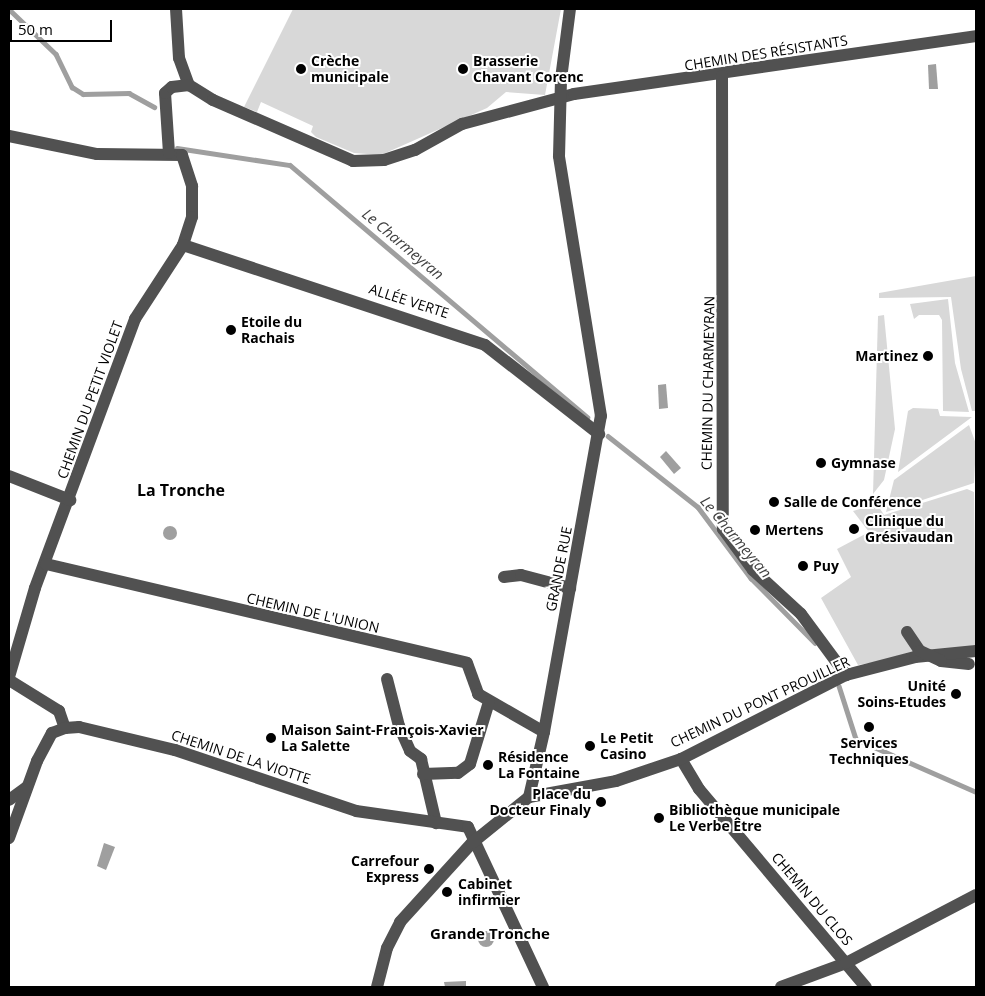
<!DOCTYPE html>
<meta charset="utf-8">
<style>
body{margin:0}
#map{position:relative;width:985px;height:996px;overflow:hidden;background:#fff;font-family:"Open Sans",sans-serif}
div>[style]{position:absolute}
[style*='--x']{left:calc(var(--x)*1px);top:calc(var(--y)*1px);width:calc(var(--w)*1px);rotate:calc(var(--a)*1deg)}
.green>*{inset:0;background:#d8d8d8}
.water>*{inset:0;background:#9f9f9f}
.round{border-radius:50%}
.stream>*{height:4.5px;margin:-2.25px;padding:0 2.25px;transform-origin:2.25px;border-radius:2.25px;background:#9f9f9f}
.minor>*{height:12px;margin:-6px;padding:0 6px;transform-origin:6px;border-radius:6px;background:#515151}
.minor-bridge>*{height:12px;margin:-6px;padding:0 6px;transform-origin:6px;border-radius:6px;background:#515151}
.dots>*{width:14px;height:14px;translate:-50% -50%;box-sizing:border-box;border:2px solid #fff;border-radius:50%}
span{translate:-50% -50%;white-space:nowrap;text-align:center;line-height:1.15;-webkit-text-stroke:4px #fff;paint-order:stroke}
.street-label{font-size:14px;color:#000}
.poi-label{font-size:14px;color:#000;font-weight:700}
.left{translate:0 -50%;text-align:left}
.right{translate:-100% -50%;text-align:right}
.water-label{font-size:15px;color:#404040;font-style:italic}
.neighbourhood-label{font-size:15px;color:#000;font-weight:700}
.quarter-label{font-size:16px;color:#000;font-weight:700}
.frame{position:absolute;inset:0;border:10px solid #000;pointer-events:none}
.scale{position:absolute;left:10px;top:20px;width:102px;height:22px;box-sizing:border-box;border:2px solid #000;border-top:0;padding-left:6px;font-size:15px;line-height:18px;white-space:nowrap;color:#000;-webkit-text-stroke:4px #fff;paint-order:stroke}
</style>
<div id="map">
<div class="green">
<div style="clip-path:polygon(293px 9px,561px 9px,545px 95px,506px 92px,487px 108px,381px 155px,354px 153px,316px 137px,311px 132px,313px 126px,261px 102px,257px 112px,244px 107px)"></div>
<div style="clip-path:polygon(976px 276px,976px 411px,972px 411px,961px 369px,951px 297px,879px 298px,879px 293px)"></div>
<div style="clip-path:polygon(948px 299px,955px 363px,969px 412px,943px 411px,942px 320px,939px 315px,919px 315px,914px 319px,910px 304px)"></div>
<div style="clip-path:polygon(884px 315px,895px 429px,884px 480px,873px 494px,878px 316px)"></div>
<div style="clip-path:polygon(913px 408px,938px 409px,940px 416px,972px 417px,898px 472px,908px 411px)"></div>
<div style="clip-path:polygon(969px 425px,976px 444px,974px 483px,886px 512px,894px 480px)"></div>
<div style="clip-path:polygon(967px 489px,974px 492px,976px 645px,858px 665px,821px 598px,851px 577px,837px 549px,869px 532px,853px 511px,877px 504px,884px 515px)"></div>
</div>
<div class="water">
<div style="clip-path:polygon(936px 64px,938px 89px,929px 89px,928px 65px)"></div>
<div style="clip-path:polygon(666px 384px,668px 408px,659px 409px,658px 385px)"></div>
<div style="clip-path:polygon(666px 451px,681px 468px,674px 474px,660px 457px)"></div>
<div class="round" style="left:163px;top:526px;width:14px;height:14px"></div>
<div style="clip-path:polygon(104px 843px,115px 847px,106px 870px,97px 866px)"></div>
<div class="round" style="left:478px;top:931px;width:16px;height:16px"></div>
<div style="clip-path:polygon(466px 981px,466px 987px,445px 987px,444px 982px)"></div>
</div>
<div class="stream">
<div style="--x:9;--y:9;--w:65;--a:43.8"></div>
<div style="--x:56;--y:54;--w:37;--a:64"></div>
<div style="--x:72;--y:87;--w:13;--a:32"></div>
<div style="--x:83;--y:94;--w:46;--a:-1.2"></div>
<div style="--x:129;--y:93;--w:29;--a:29"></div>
<div style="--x:177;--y:148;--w:114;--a:8.6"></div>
<div style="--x:290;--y:165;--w:390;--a:40.3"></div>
<div style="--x:608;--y:436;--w:115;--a:38.3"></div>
<div style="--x:698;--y:507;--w:89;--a:53.3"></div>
<div style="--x:751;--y:578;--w:91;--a:45.4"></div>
<div style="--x:839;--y:686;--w:56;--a:72.2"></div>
<div style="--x:856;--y:739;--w:131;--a:23.8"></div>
</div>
<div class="minor">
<div style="--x:176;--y:9;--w:49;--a:86.5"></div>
<div style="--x:179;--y:58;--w:29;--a:70"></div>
<div style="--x:189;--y:85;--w:28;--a:32"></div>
<div style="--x:213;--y:100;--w:153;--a:23.5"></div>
<div style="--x:353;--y:161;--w:31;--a:-2"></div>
<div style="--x:384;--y:160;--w:33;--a:-18"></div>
<div style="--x:415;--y:150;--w:54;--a:-29"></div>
<div style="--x:462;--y:124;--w:116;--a:-15"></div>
<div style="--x:574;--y:94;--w:406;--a:-8.2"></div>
<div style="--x:722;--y:76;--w:453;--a:89.9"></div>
<div style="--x:723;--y:529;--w:51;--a:53.8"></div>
<div style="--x:753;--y:570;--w:65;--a:42.5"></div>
<div style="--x:801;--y:614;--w:76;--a:53.6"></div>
<div style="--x:9;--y:136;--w:90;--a:11.6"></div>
<div style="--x:97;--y:154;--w:85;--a:0.7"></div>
<div style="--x:182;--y:155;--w:33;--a:72"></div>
<div style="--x:192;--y:186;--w:31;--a:90"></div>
<div style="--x:192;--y:217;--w:29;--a:108"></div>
<div style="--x:183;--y:245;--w:88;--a:123"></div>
<div style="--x:135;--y:319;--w:287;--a:110.4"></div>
<div style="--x:35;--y:588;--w:93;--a:106.3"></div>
<div style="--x:169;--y:153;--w:60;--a:-93.8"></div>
<div style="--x:165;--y:93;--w:9;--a:-41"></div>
<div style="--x:172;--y:87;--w:17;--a:-7"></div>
<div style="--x:183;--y:245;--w:318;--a:18.3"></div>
<div style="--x:485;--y:345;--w:145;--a:38"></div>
<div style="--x:9;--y:476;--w:66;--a:21.5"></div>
<div style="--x:46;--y:564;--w:432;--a:13.2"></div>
<div style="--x:467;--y:663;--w:33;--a:70"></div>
<div style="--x:478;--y:694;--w:76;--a:29.9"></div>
<div style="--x:504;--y:577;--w:17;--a:-7"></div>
<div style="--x:521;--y:575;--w:51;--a:14.9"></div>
<div style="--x:907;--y:632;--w:23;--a:56"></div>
<div style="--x:941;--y:661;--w:28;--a:6"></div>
<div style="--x:387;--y:679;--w:49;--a:75.7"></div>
<div style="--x:399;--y:726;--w:27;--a:66"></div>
<div style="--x:410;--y:751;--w:14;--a:36"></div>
<div style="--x:421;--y:759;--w:66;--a:76.8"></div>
<div style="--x:9;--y:680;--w:59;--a:31.8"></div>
<div style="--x:59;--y:711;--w:18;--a:71"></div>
<div style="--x:65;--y:728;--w:14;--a:-4"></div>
<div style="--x:79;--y:727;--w:99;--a:13.5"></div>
<div style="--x:175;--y:750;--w:191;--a:18.6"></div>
<div style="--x:356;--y:811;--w:113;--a:8.1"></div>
<div style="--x:468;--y:827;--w:177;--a:64.9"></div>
<div style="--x:681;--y:759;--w:35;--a:59"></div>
<div style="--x:699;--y:789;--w:259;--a:49.9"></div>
<div style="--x:423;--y:774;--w:35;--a:-2"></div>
<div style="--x:458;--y:773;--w:15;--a:-37"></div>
<div style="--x:470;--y:764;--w:65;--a:-73"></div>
<div style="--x:529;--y:797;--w:88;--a:-10.4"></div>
<div style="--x:616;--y:781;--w:69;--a:-18.7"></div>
<div style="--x:681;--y:759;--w:185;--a:-27"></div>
<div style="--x:846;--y:675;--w:71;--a:-14.6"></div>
<div style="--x:915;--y:657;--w:61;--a:-5.6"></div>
<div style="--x:9;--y:800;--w:22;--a:-36"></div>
<div style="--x:9;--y:838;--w:82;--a:-70"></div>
<div style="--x:37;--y:761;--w:32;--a:-62"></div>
<div style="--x:52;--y:733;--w:14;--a:-21"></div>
<div style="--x:377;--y:987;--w:40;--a:-75.6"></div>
<div style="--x:387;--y:948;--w:29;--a:-63"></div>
<div style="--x:400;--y:922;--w:107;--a:-47.7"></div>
<div style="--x:472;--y:843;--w:73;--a:-38.9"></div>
<div style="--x:529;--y:797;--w:67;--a:-77"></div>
<div style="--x:544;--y:732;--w:321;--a:-79.8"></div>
<div style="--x:601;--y:416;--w:263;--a:-99.2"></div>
<div style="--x:559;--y:156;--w:77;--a:-88.5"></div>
<div style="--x:561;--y:79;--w:71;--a:-82.7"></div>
<div style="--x:781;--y:987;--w:69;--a:-20.3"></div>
<div style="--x:846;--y:963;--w:147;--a:-27.6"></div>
</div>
<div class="minor-bridge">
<div style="--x:920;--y:651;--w:23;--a:25"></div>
</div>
<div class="dots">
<div style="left:301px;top:69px;background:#000"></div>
<div style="left:463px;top:69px;background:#000"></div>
<div style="left:231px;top:330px;background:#000"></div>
<div style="left:928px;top:356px;background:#000"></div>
<div style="left:821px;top:463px;background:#000"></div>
<div style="left:774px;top:502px;background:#000"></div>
<div style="left:854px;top:529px;background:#000"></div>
<div style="left:755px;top:530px;background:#000"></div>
<div style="left:803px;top:566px;background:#000"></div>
<div style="left:956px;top:694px;background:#000"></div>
<div style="left:869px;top:727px;background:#000"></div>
<div style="left:271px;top:738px;background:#000"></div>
<div style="left:590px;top:746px;background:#000"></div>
<div style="left:488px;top:765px;background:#000"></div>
<div style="left:601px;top:802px;background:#000"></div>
<div style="left:659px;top:818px;background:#000"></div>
<div style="left:429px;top:869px;background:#000"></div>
<div style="left:447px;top:892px;background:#000"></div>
</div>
<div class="street-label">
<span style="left:766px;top:53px;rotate:-9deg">CHEMIN DES RÉSISTANTS</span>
<span style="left:409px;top:301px;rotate:18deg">ALLÉE VERTE</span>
<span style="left:708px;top:383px;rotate:-89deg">CHEMIN DU CHARMEYRAN</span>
<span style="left:90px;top:400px;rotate:-70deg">CHEMIN DU PETIT VIOLET</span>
<span style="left:559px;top:569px;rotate:-79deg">GRANDE RUE</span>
<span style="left:313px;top:613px;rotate:13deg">CHEMIN DE L'UNION</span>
<span style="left:760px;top:702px;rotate:-25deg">CHEMIN DU PONT PROUILLER</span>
<span style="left:241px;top:757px;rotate:18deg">CHEMIN DE LA VIOTTE</span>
<span style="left:812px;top:899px;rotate:50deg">CHEMIN DU CLOS</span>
</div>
<div class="poi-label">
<span class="left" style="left:311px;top:69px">Crèche<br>municipale</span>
<span class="left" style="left:473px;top:69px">Brasserie<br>Chavant Corenc</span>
<span class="left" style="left:241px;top:330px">Etoile du<br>Rachais</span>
<span class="right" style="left:918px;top:356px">Martinez</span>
<span class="left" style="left:831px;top:463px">Gymnase</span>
<span class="left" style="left:784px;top:502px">Salle de Conférence</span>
<span class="left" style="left:865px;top:529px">Clinique du<br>Grésivaudan</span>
<span class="left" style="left:765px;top:530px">Mertens</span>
<span class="left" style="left:813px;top:566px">Puy</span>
<span class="right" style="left:946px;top:694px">Unité<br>Soins-Etudes</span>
<span class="left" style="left:281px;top:738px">Maison Saint-François-Xavier<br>La Salette</span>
<span class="left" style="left:600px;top:746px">Le Petit<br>Casino</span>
<span style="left:869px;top:751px">Services<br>Techniques</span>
<span class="left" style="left:498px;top:765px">Résidence<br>La Fontaine</span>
<span class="right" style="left:591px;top:802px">Place du<br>Docteur Finaly</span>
<span class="left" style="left:669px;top:818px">Bibliothèque municipale<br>Le Verbe Être</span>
<span class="right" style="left:419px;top:869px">Carrefour<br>Express</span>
<span class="left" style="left:458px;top:892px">Cabinet<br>infirmier</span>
</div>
<div class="water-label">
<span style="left:403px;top:244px;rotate:40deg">Le Charmeyran</span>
<span style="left:736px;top:537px;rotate:50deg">Le Charmeyran</span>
</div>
<div class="neighbourhood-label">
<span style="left:490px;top:934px">Grande Tronche</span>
</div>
<div class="quarter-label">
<span style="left:181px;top:490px">La Tronche</span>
</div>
<div class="frame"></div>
<div class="scale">50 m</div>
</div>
